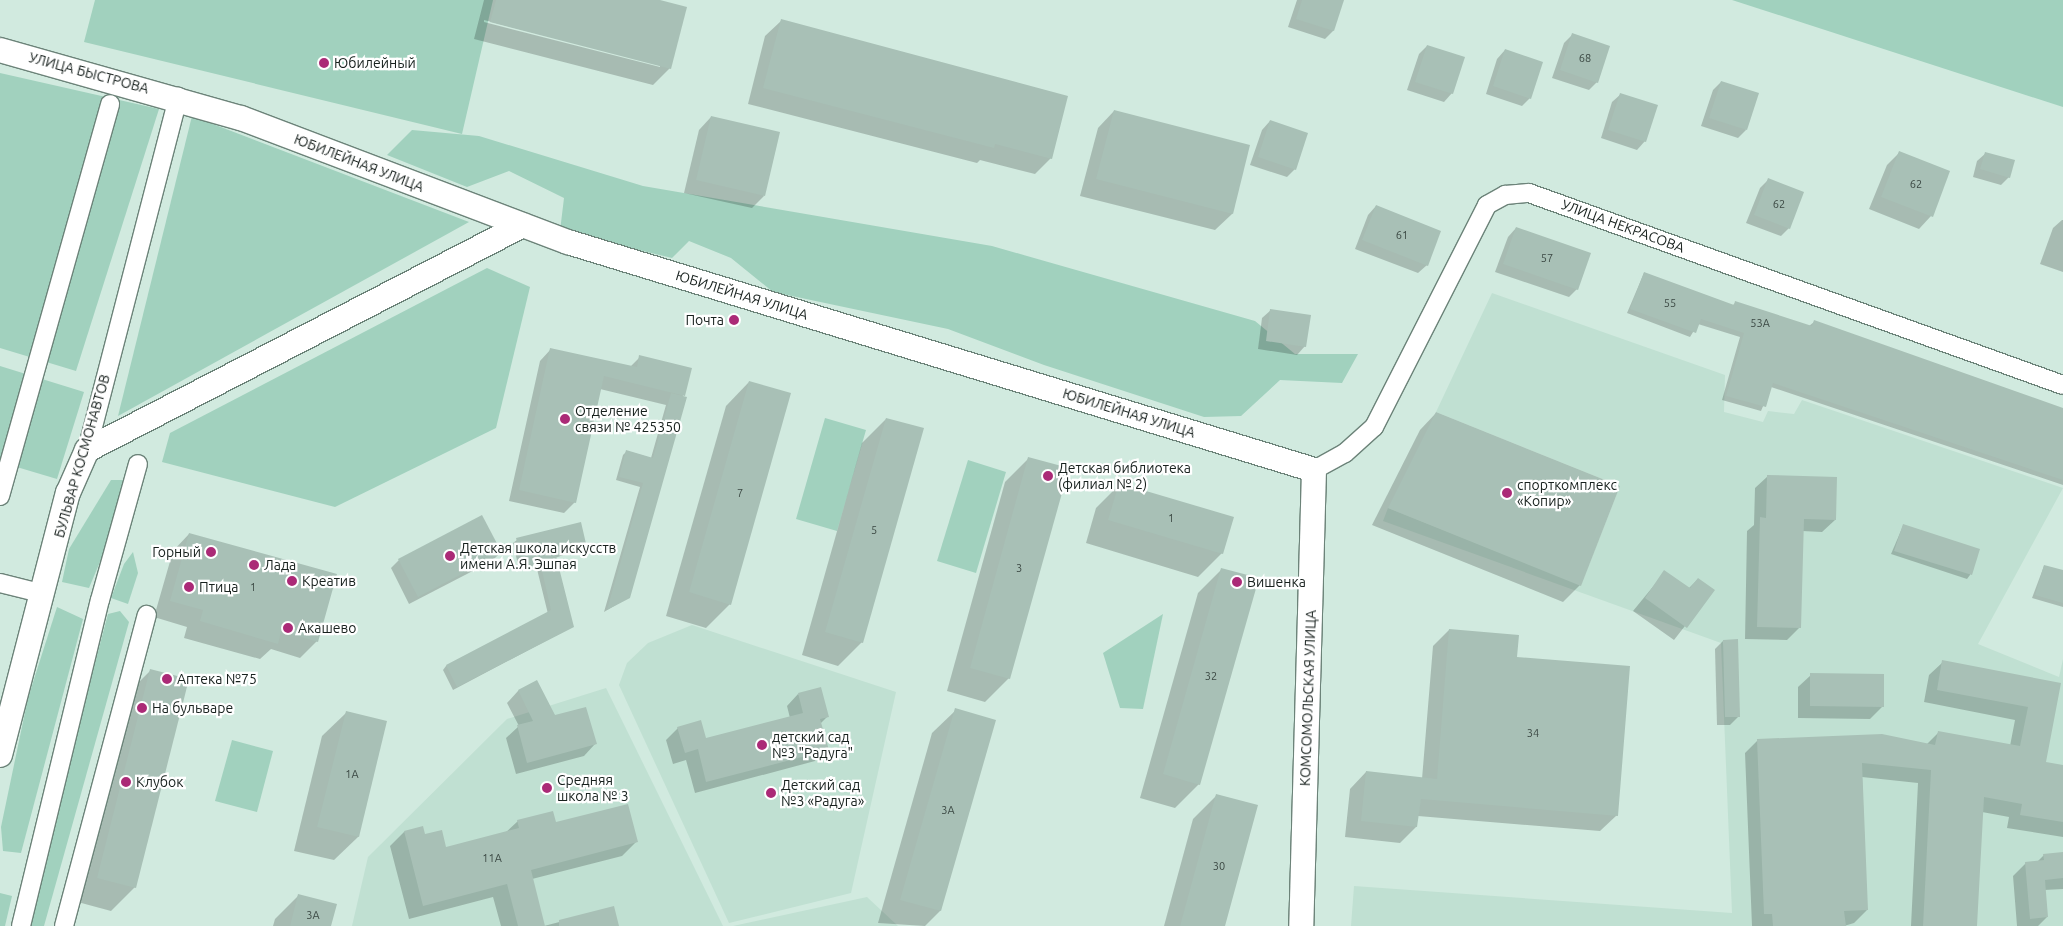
<!DOCTYPE html>
<meta charset="utf-8">
<style>
body{margin:0}
#map{position:relative;width:2063px;height:926px;overflow:hidden;background:#d1eadf;font-family:Ubuntu,sans-serif}
div>[style]{position:absolute}
[style*='--x']{left:calc(var(--x)*1px);top:calc(var(--y)*1px);width:calc(var(--w)*1px);rotate:calc(var(--a)*1deg)}
.built>*{inset:0;background:#c0e0d2}
.green>*{inset:0;background:#a1d1be}
.shadow>*{inset:0;background:#0003}
.building>*{inset:0;background:#a8c0b6}
.roads{filter:drop-shadow(1px 0 #6c8379) drop-shadow(-1px 0 #6c8379) drop-shadow(0 1px #6c8379) drop-shadow(0 -1px #6c8379)}
.street>*{height:18px;margin:-9px;padding:0 9px;transform-origin:9px;border-radius:9px;background:#fff}
.secondary>*{height:24px;margin:-12px;padding:0 12px;transform-origin:12px;border-radius:12px;background:#fff}
.dots>*{width:14px;height:14px;translate:-50% -50%;box-sizing:border-box;border:2px solid #fff;border-radius:50%}
span{translate:-50% -50%;white-space:nowrap;text-align:center;line-height:1.15;-webkit-text-stroke:4.5px #fff;paint-order:stroke}
.number-label{font-size:11px;color:#3b4843}
.number-label span{-webkit-text-stroke-width:0}
.poi-label{font-size:14px;color:#17201d}
.left{translate:0 -50%;text-align:left}
.right{translate:-100% -50%;text-align:right}
.street-label{font-size:14px;color:#17201d}
</style>
<div id="map">
<div class="built">
<div style="clip-path:polygon(1492px 293px,1725px 375px,1724px 412px,1763px 422px,1768px 411px,1794px 414px,1802px 400px,2063px 488px,1978px 644px,2059px 677px,2063px 659px,2063px 926px,1351px 926px,1354px 886px,1732px 913px,1721px 643px,1383px 521px,1388px 508px,1581px 585px,1620px 486px,1436px 412px)"></div>
<div style="clip-path:polygon(692px 625px,896px 692px,851px 893px,729px 923px,619px 685px,627px 663px,648px 643px)"></div>
<div style="clip-path:polygon(606px 688px,723px 926px,352px 926px,368px 857px,507px 719px)"></div>
<div style="clip-path:polygon(867px 897px,898px 926px,733px 926px)"></div>
</div>
<div class="green">
<div style="clip-path:polygon(95px 0,493px 0,462px 134px,84px 42px)"></div>
<div style="clip-path:polygon(1732px 0,2063px 0,2063px 107px)"></div>
<div style="clip-path:polygon(0 73px,159px 109px,76px 371px,0 348px)"></div>
<div style="clip-path:polygon(192px 116px,469px 222px,118px 416px)"></div>
<div style="clip-path:polygon(412px 130px,479px 136px,643px 186px,992px 246px,1255px 321px,1295px 354px,1358px 354px,1342px 383px,1280px 380px,1241px 416px,1204px 417px,1044px 365px,948px 329px,773px 292px,731px 258px,689px 241px,672px 258px,560px 231px,564px 198px,509px 171px,467px 187px,387px 155px)"></div>
<div style="clip-path:polygon(487px 268px,530px 287px,496px 428px,335px 507px,162px 462px,170px 433px)"></div>
<div style="clip-path:polygon(0 366px,84px 392px,57px 479px,0 462px)"></div>
<div style="clip-path:polygon(825px 418px,866px 430px,837px 531px,796px 519px)"></div>
<div style="clip-path:polygon(968px 460px,1006px 472px,976px 573px,937px 561px)"></div>
<div style="clip-path:polygon(111px 480px,123px 480px,110px 538px,89px 588px,62px 582px,69px 549px)"></div>
<div style="clip-path:polygon(133px 552px,138px 573px,128px 604px,111px 598px,124px 564px)"></div>
<div style="clip-path:polygon(57px 607px,83px 619px,21px 853px,3px 851px,1px 827px,28px 698px)"></div>
<div style="clip-path:polygon(120px 611px,129px 622px,44px 926px,25px 926px,108px 614px)"></div>
<div style="clip-path:polygon(1163px 614px,1143px 709px,1120px 708px,1103px 653px)"></div>
<div style="clip-path:polygon(232px 740px,273px 751px,257px 812px,215px 801px)"></div>
<div style="clip-path:polygon(0 893px,12px 896px,5px 926px,0 926px)"></div>
</div>
<div class="shadow">
<div style="clip-path:polygon(evenodd,484px 0,655px 0,670px 68px,653px 85px,474px 39px,484px 0,484px 20px,660px 65px,660px 67px,484px 22px,484px 20px)"></div>
<div style="clip-path:polygon(1297px 0,1343px 0,1333px 31px,1325px 39px,1288px 27px)"></div>
<div style="clip-path:polygon(781px 21px,1051px 158px,1035px 174px,980px 160px,977px 163px,748px 104px,765px 36px)"></div>
<div style="clip-path:polygon(1572px 35px,1597px 82px,1589px 90px,1552px 78px,1564px 43px)"></div>
<div style="clip-path:polygon(1427px 46px,1452px 93px,1444px 102px,1407px 90px,1419px 54px)"></div>
<div style="clip-path:polygon(1505px 50px,1530px 98px,1522px 106px,1486px 94px,1497px 59px)"></div>
<div style="clip-path:polygon(1721px 82px,1746px 130px,1738px 138px,1701px 126px,1713px 90px)"></div>
<div style="clip-path:polygon(1621px 94px,1645px 141px,1637px 150px,1601px 138px,1612px 102px)"></div>
<div style="clip-path:polygon(1114px 111px,1249px 146px,1232px 214px,1215px 230px,1080px 196px,1098px 128px)"></div>
<div style="clip-path:polygon(711px 117px,764px 196px,752px 208px,684px 193px,699px 130px)"></div>
<div style="clip-path:polygon(1270px 121px,1295px 169px,1287px 177px,1250px 165px,1262px 130px)"></div>
<div style="clip-path:polygon(1899px 153px,1931px 216px,1919px 229px,1869px 209px,1887px 165px)"></div>
<div style="clip-path:polygon(1986px 153px,2009px 177px,2001px 185px,1973px 177px,1977px 161px)"></div>
<div style="clip-path:polygon(1768px 180px,1789px 228px,1781px 236px,1746px 223px,1760px 188px)"></div>
<div style="clip-path:polygon(1376px 206px,1427px 265px,1418px 273px,1355px 249px,1368px 215px)"></div>
<div style="clip-path:polygon(2062px 220px,2063px 220px,2063px 272px,2040px 264px,2053px 228px)"></div>
<div style="clip-path:polygon(1516px 228px,1577px 289px,1569px 297px,1495px 272px,1508px 237px)"></div>
<div style="clip-path:polygon(1644px 273px,1732px 306px,1735px 303px,1809px 326px,1814px 322px,2063px 409px,2063px 485px,1771px 387px,1761px 411px,1722px 400px,1740px 337px,1698px 324px,1690px 337px,1627px 313px)"></div>
<div style="clip-path:polygon(1271px 310px,1305px 346px,1297px 355px,1258px 349px,1262px 318px)"></div>
<div style="clip-path:polygon(551px 349px,630px 367px,640px 357px,683px 395px,629px 597px,604px 612px,640px 487px,616px 480px,623px 455px,627px 451px,651px 458px,666px 405px,600px 389px,575px 502px,564px 513px,509px 501px,540px 361px)"></div>
<div style="clip-path:polygon(749px 382px,730px 604px,706px 628px,666px 616px,726px 406px)"></div>
<div style="clip-path:polygon(1436px 413px,1580px 585px,1563px 602px,1372px 525px,1420px 430px)"></div>
<div style="clip-path:polygon(886px 419px,862px 642px,838px 666px,802px 655px,862px 443px)"></div>
<div style="clip-path:polygon(1029px 458px,1009px 678px,985px 702px,947px 691px,1005px 482px)"></div>
<div style="clip-path:polygon(1768px 476px,1835px 520px,1822px 532px,1802px 531px,1800px 627px,1787px 640px,1745px 639px,1747px 531px,1754px 525px,1755px 488px)"></div>
<div style="clip-path:polygon(1120px 484px,1222px 553px,1198px 577px,1086px 543px,1096px 508px)"></div>
<div style="clip-path:polygon(1903px 526px,1978px 550px,1970px 575px,1967px 579px,1891px 554px)"></div>
<div style="clip-path:polygon(189px 534px,317px 641px,300px 658px,271px 649px,260px 659px,184px 638px,187px 627px,154px 617px,173px 551px)"></div>
<div style="clip-path:polygon(517px 540px,586px 547px,555px 558px,572px 627px,453px 690px,443px 670px,446px 666px,548px 614px,536px 565px,519px 569px,513px 543px)"></div>
<div style="clip-path:polygon(500px 553px,492px 561px,409px 604px,391px 568px,399px 560px)"></div>
<div style="clip-path:polygon(2044px 566px,2063px 572px,2063px 607px,2032px 598px)"></div>
<div style="clip-path:polygon(1222px 569px,1199px 784px,1175px 808px,1140px 798px,1198px 593px)"></div>
<div style="clip-path:polygon(1665px 572px,1688px 589px,1698px 579px,1713px 590px,1674px 640px,1633px 611px)"></div>
<div style="clip-path:polygon(1449px 630px,1516px 658px,1617px 815px,1600px 831px,1418px 816px,1416px 827px,1400px 843px,1345px 837px,1350px 789px,1366px 772px,1422px 779px,1433px 646px)"></div>
<div style="clip-path:polygon(1723px 641px,1739px 716px,1730px 725px,1717px 725px,1715px 649px)"></div>
<div style="clip-path:polygon(1943px 662px,2059px 684px,2044px 763px,2063px 766px,2063px 837px,2007px 828px,2009px 817px,1982px 812px,1976px 926px,1911px 926px,1918px 783px,1862px 777px,1867px 910px,1854px 923px,1844px 926px,1752px 926px,1745px 753px,1758px 740px,1926px 745px,1938px 733px,2010px 746px,2015px 720px,1924px 702px,1929px 675px)"></div>
<div style="clip-path:polygon(151px 670px,135px 887px,111px 911px,74px 901px,127px 694px)"></div>
<div style="clip-path:polygon(1811px 675px,1883px 706px,1870px 719px,1798px 718px,1798px 687px)"></div>
<div style="clip-path:polygon(536px 682px,555px 716px,595px 744px,584px 756px,516px 774px,506px 738px,519px 726px,507px 703px,518px 691px)"></div>
<div style="clip-path:polygon(798px 694px,828px 716px,820px 724px,827px 749px,815px 761px,695px 793px,686px 760px,673px 764px,666px 740px,678px 728px,705px 740px,790px 718px,787px 706px)"></div>
<div style="clip-path:polygon(956px 710px,940px 911px,925px 926px,878px 923px,932px 733px)"></div>
<div style="clip-path:polygon(346px 713px,386px 722px,358px 837px,334px 860px,294px 851px,322px 736px)"></div>
<div style="clip-path:polygon(1217px 795px,1223px 926px,1164px 926px,1193px 819px)"></div>
<div style="clip-path:polygon(518px 821px,555px 824px,636px 842px,622px 856px,532px 879px,544px 926px,613px 908px,618px 926px,501px 926px,493px 897px,409px 919px,390px 846px,404px 832px,424px 835px,445px 849px,505px 833px)"></div>
<div style="clip-path:polygon(2063px 853px,2063px 889px,2044px 890px,2047px 917px,2038px 926px,2017px 926px,2013px 876px,2026px 863px,2037px 862px,2044px 855px)"></div>
<div style="clip-path:polygon(299px 895px,330px 926px,273px 926px,275px 919px)"></div>
</div>
<div class="building">
<div style="clip-path:polygon(496px 0,660px 0,687px 7px,671px 69px,490px 22px)"></div>
<div style="clip-path:polygon(1302px 0,1344px 0,1334px 31px,1296px 19px)"></div>
<div style="clip-path:polygon(781px 19px,1068px 96px,1052px 159px,995px 144px,994px 148px,763px 88px)"></div>
<div style="clip-path:polygon(1572px 33px,1610px 46px,1598px 83px,1560px 70px)"></div>
<div style="clip-path:polygon(1427px 45px,1465px 57px,1453px 94px,1415px 82px)"></div>
<div style="clip-path:polygon(1505px 49px,1543px 62px,1531px 99px,1493px 86px)"></div>
<div style="clip-path:polygon(1721px 81px,1759px 93px,1747px 130px,1709px 118px)"></div>
<div style="clip-path:polygon(1620px 93px,1658px 105px,1646px 142px,1608px 130px)"></div>
<div style="clip-path:polygon(1114px 110px,1250px 145px,1233px 214px,1096px 179px)"></div>
<div style="clip-path:polygon(711px 116px,780px 132px,765px 196px,696px 180px)"></div>
<div style="clip-path:polygon(1270px 120px,1308px 133px,1296px 170px,1258px 157px)"></div>
<div style="clip-path:polygon(1899px 151px,1950px 171px,1933px 217px,1881px 197px)"></div>
<div style="clip-path:polygon(1985px 152px,2015px 160px,2010px 178px,1980px 169px)"></div>
<div style="clip-path:polygon(1768px 178px,1804px 192px,1790px 229px,1754px 215px)"></div>
<div style="clip-path:polygon(1376px 205px,1441px 231px,1428px 266px,1362px 240px)"></div>
<div style="clip-path:polygon(1516px 227px,1591px 253px,1578px 290px,1503px 264px)"></div>
<div style="clip-path:polygon(1644px 272px,1734px 305px,1735px 301px,1812px 326px,1814px 320px,2063px 408px,2063px 480px,1773px 383px,1766px 407px,1726px 396px,1744px 333px,1701px 319px,1696px 333px,1630px 309px)"></div>
<div style="clip-path:polygon(1270px 309px,1311px 315px,1306px 347px,1266px 341px)"></div>
<div style="clip-path:polygon(550px 348px,637px 367px,639px 355px,692px 368px,685px 396px,604px 376px,576px 503px,519px 490px)"></div>
<div style="clip-path:polygon(749px 381px,791px 393px,731px 605px,689px 592px)"></div>
<div style="clip-path:polygon(671px 393px,687px 397px,630px 598px,607px 610px,643px 483px,619px 477px,626px 450px,653px 458px)"></div>
<div style="clip-path:polygon(1436px 412px,1620px 486px,1581px 586px,1388px 508px)"></div>
<div style="clip-path:polygon(886px 418px,924px 428px,863px 643px,825px 632px)"></div>
<div style="clip-path:polygon(1028px 457px,1069px 468px,1010px 679px,970px 668px)"></div>
<div style="clip-path:polygon(1767px 475px,1837px 477px,1836px 520px,1804px 519px,1801px 628px,1757px 627px,1760px 517px,1766px 518px)"></div>
<div style="clip-path:polygon(1119px 483px,1234px 517px,1223px 554px,1108px 520px)"></div>
<div style="clip-path:polygon(482px 515px,502px 553px,418px 597px,398px 559px)"></div>
<div style="clip-path:polygon(581px 522px,587px 548px,556px 556px,574px 627px,457px 687px,446px 665px,551px 610px,540px 562px,523px 566px,516px 538px)"></div>
<div style="clip-path:polygon(1903px 524px,1980px 549px,1972px 575px,1894px 551px)"></div>
<div style="clip-path:polygon(189px 533px,337px 574px,318px 642px,281px 631px,278px 644px,200px 621px,203px 610px,170px 601px)"></div>
<div style="clip-path:polygon(2044px 565px,2063px 570px,2063px 603px,2035px 595px)"></div>
<div style="clip-path:polygon(1221px 568px,1259px 578px,1200px 785px,1163px 774px)"></div>
<div style="clip-path:polygon(1664px 570px,1690px 588px,1698px 578px,1715px 590px,1687px 628px,1645px 598px)"></div>
<div style="clip-path:polygon(1449px 629px,1519px 635px,1517px 657px,1630px 666px,1618px 816px,1421px 799px,1417px 827px,1361px 821px,1366px 771px,1437px 779px)"></div>
<div style="clip-path:polygon(1738px 639px,1740px 717px,1725px 717px,1723px 640px)"></div>
<div style="clip-path:polygon(1942px 660px,2061px 683px,2046px 762px,2063px 765px,2063px 822px,2020px 815px,2022px 804px,1984px 797px,1977px 926px,1923px 926px,1931px 770px,1862px 763px,1868px 910px,1844px 911px,1846px 926px,1773px 926px,1772px 914px,1764px 914px,1757px 739px,1882px 734px,1935px 745px,1938px 731px,2020px 746px,2028px 707px,1937px 690px)"></div>
<div style="clip-path:polygon(150px 669px,189px 679px,136px 888px,97px 878px)"></div>
<div style="clip-path:polygon(1810px 673px,1884px 674px,1884px 707px,1810px 706px)"></div>
<div style="clip-path:polygon(537px 680px,555px 715px,586px 707px,597px 744px,527px 763px,517px 725px,533px 721px,518px 690px)"></div>
<div style="clip-path:polygon(821px 687px,829px 717px,820px 719px,829px 750px,706px 782px,698px 749px,685px 753px,677px 727px,701px 720px,706px 738px,803px 713px,798px 693px)"></div>
<div style="clip-path:polygon(955px 708px,996px 720px,941px 911px,900px 900px)"></div>
<div style="clip-path:polygon(346px 711px,387px 721px,359px 837px,317px 827px)"></div>
<div style="clip-path:polygon(1216px 794px,1258px 805px,1225px 926px,1180px 926px)"></div>
<div style="clip-path:polygon(628px 804px,638px 842px,531px 870px,545px 926px,518px 926px,507px 884px,423px 906px,404px 831px,423px 826px,425px 834px,442px 830px,446px 847px,519px 828px,517px 820px,553px 811px,556px 822px)"></div>
<div style="clip-path:polygon(2063px 852px,2063px 878px,2045px 880px,2048px 917px,2030px 919px,2025px 862px,2044px 860px,2043px 854px)"></div>
<div style="clip-path:polygon(298px 894px,337px 904px,331px 926px,290px 926px)"></div>
<div style="clip-path:polygon(614px 906px,619px 926px,559px 926px,559px 920px)"></div>
</div>
<div class="roads">
<div class="street">
<div style="--x:87;--y:450;--w:365;--a:-75.5"></div>
<div style="--x:1314;--y:470;--w:35;--a:-29"></div>
<div style="--x:1345;--y:453;--w:39;--a:-42"></div>
<div style="--x:1374;--y:427;--w:249;--a:-63"></div>
<div style="--x:1487;--y:205;--w:21;--a:-29"></div>
<div style="--x:1505;--y:195;--w:24;--a:-5"></div>
<div style="--x:1529;--y:193;--w:567;--a:19.78"></div>
<div style="--x:0;--y:496;--w:407;--a:-74.3"></div>
<div style="--x:0;--y:583;--w:45;--a:14"></div>
<div style="--x:21;--y:926;--w:335;--a:-76.4"></div>
<div style="--x:100;--y:600;--w:141;--a:-74.4"></div>
<div style="--x:64;--y:926;--w:322;--a:-75.1"></div>
</div>
<div class="secondary">
<div style="--x:0;--y:50;--w:250;--a:15.8"></div>
<div style="--x:241;--y:118;--w:350;--a:20.8"></div>
<div style="--x:568;--y:242;--w:780;--a:16.99"></div>
<div style="--x:1314;--y:470;--w:456;--a:91.6"></div>
<div style="--x:0;--y:755;--w:271;--a:-75.5"></div>
<div style="--x:68;--y:493;--w:47;--a:-66.2"></div>
<div style="--x:87;--y:450;--w:490;--a:-27.3"></div>
</div>
</div>
<div class="dots">
<div style="left:324px;top:63px;background:#ab2a77"></div>
<div style="left:734px;top:320px;background:#ab2a77"></div>
<div style="left:565px;top:419px;background:#ab2a77"></div>
<div style="left:1048px;top:476px;background:#ab2a77"></div>
<div style="left:1507px;top:493px;background:#ab2a77"></div>
<div style="left:211px;top:552px;background:#ab2a77"></div>
<div style="left:450px;top:556px;background:#ab2a77"></div>
<div style="left:254px;top:565px;background:#ab2a77"></div>
<div style="left:292px;top:581px;background:#ab2a77"></div>
<div style="left:1237px;top:582px;background:#ab2a77"></div>
<div style="left:189px;top:587px;background:#ab2a77"></div>
<div style="left:288px;top:628px;background:#ab2a77"></div>
<div style="left:167px;top:679px;background:#ab2a77"></div>
<div style="left:142px;top:708px;background:#ab2a77"></div>
<div style="left:762px;top:745px;background:#ab2a77"></div>
<div style="left:126px;top:782px;background:#ab2a77"></div>
<div style="left:547px;top:788px;background:#ab2a77"></div>
<div style="left:771px;top:793px;background:#ab2a77"></div>
</div>
<div class="number-label">
<span style="left:1585px;top:58px">68</span>
<span style="left:1916px;top:184px">62</span>
<span style="left:1779px;top:204px">62</span>
<span style="left:1402px;top:235px">61</span>
<span style="left:1547px;top:258px">57</span>
<span style="left:1670px;top:303px">55</span>
<span style="left:1760px;top:323px">53А</span>
<span style="left:740px;top:493px">7</span>
<span style="left:1171px;top:518px">1</span>
<span style="left:874px;top:530px">5</span>
<span style="left:1019px;top:568px">3</span>
<span style="left:253px;top:587px">1</span>
<span style="left:1211px;top:676px">32</span>
<span style="left:1533px;top:733px">34</span>
<span style="left:352px;top:774px">1А</span>
<span style="left:948px;top:810px">3А</span>
<span style="left:492px;top:858px">11А</span>
<span style="left:1219px;top:866px">30</span>
<span style="left:313px;top:915px">3А</span>
</div>
<div class="poi-label">
<span class="left" style="left:334px;top:63px">Юбилейный</span>
<span class="right" style="left:724px;top:320px">Почта</span>
<span class="left" style="left:575px;top:419px">Отделение<br>связи № 425350</span>
<span class="left" style="left:1058px;top:476px">Детская библиотека<br>(филиал № 2)</span>
<span class="left" style="left:1517px;top:493px">спорткомплекс<br>«Копир»</span>
<span class="left" style="left:460px;top:556px">Детская школа искусств<br>имени А.Я. Эшпая</span>
<span class="right" style="left:201px;top:552px">Горный</span>
<span class="left" style="left:264px;top:565px">Лада</span>
<span class="left" style="left:302px;top:581px">Креатив</span>
<span class="left" style="left:1247px;top:582px">Вишенка</span>
<span class="left" style="left:199px;top:587px">Птица</span>
<span class="left" style="left:298px;top:628px">Акашево</span>
<span class="left" style="left:177px;top:679px">Аптека №75</span>
<span class="left" style="left:152px;top:708px">На бульваре</span>
<span class="left" style="left:772px;top:745px">детский сад<br>№3 "Радуга"</span>
<span class="left" style="left:557px;top:788px">Средняя<br>школа № 3</span>
<span class="left" style="left:136px;top:782px">Клубок</span>
<span class="left" style="left:781px;top:793px">Детский сад<br>№3 «Радуга»</span>
</div>
<div class="street-label">
<span style="left:89px;top:73px;rotate:15deg">УЛИЦА БЫСТРОВА</span>
<span style="left:359px;top:163px;rotate:21deg">ЮБИЛЕЙНАЯ УЛИЦА</span>
<span style="left:1623px;top:226px;rotate:20deg">УЛИЦА НЕКРАСОВА</span>
<span style="left:742px;top:295px;rotate:17deg">ЮБИЛЕЙНАЯ УЛИЦА</span>
<span style="left:1129px;top:413px;rotate:17deg">ЮБИЛЕЙНАЯ УЛИЦА</span>
<span style="left:82px;top:456px;rotate:-74deg">БУЛЬВАР КОСМОНАВТОВ</span>
<span style="left:1308px;top:698px;rotate:-88deg">КОМСОМОЛЬСКАЯ УЛИЦА</span>
</div>
</div>
